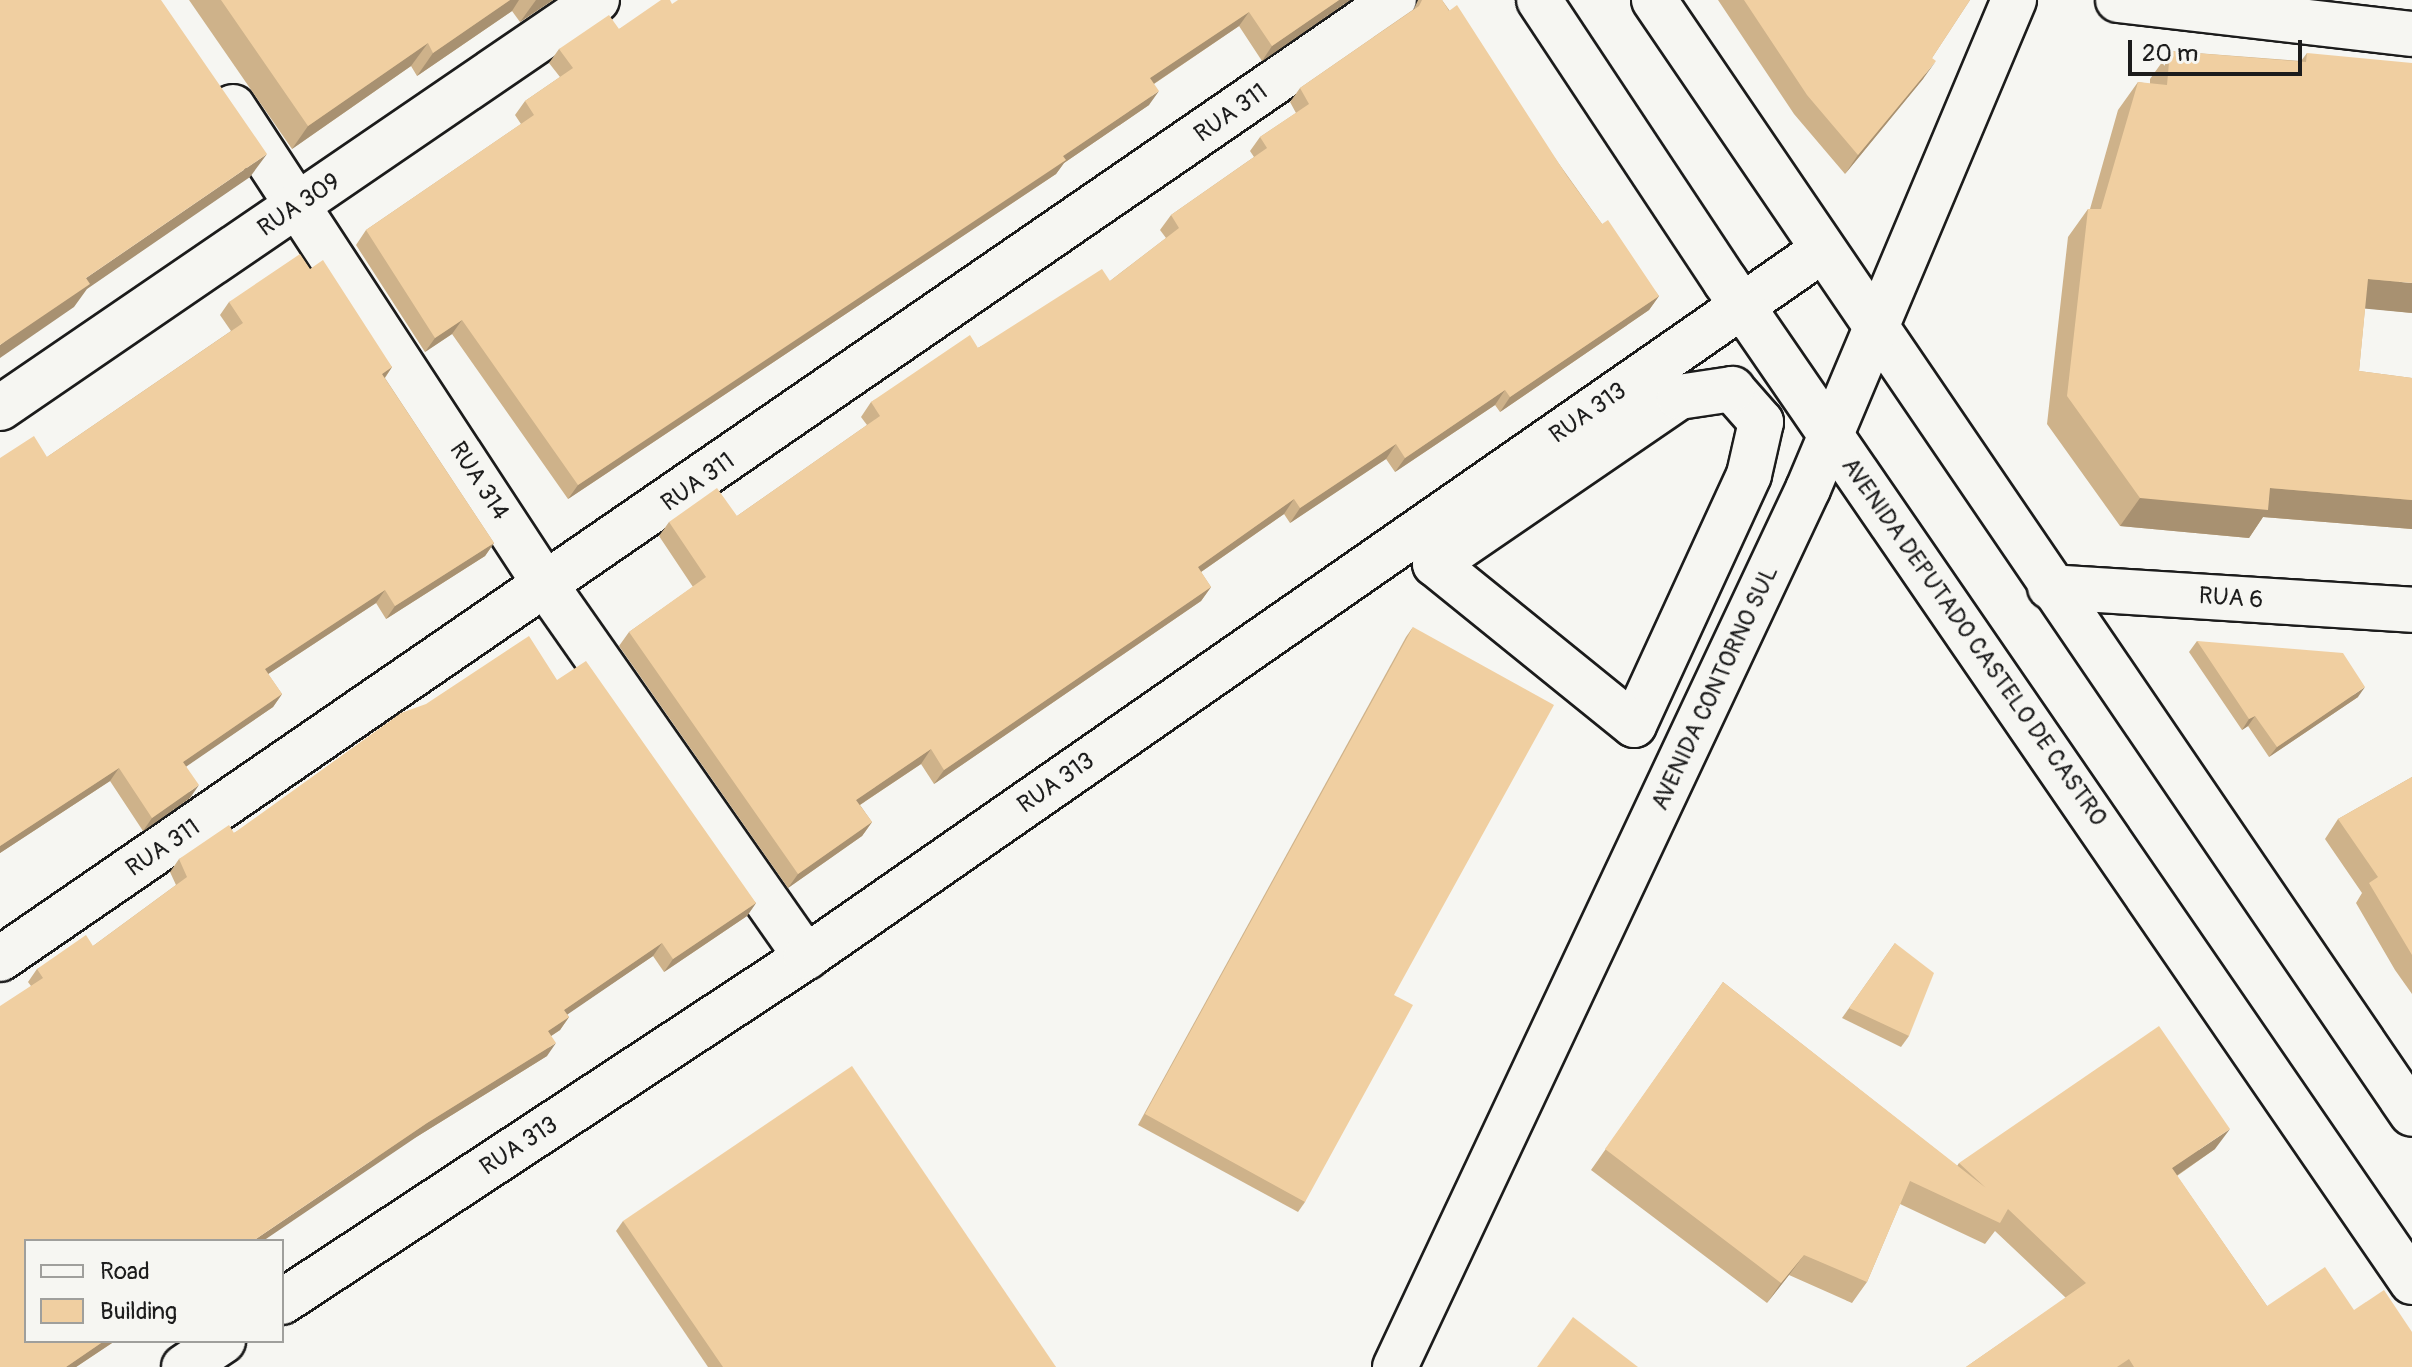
<!DOCTYPE html>
<style>
body{margin:0}
#map{position:relative;width:2412px;height:1367px;overflow:hidden;background:#f6f6f2;font-family:Pangolin,sans-serif}
div>[style]{position:absolute}
[style*='--x']{left:calc(var(--x)*1px);top:calc(var(--y)*1px);width:calc(var(--w)*1px);rotate:calc(var(--a)*1deg)}
.roads{filter:drop-shadow(2px 0 #1c1c1c) drop-shadow(-2px 0 #1c1c1c) drop-shadow(0 2px #1c1c1c) drop-shadow(0 -2px #1c1c1c)}
.street>*{height:44px;margin:-22px;padding:0 22px;transform-origin:22px;border-radius:22px;background:#f6f6f2}
.secondary>*{height:44px;margin:-22px;padding:0 22px;transform-origin:22px;border-radius:22px;background:#f6f6f2}
.wall>*{inset:0;background:#ceb28a}
.shaded-wall>*{inset:0;background:#a89171}
.building>*{inset:0;background:#f0cfa1}
span{translate:-50% -50%;white-space:nowrap;text-align:center;line-height:1.15;-webkit-text-stroke:6px #f6f6f2;paint-order:stroke}
.street-label{font-size:24px;color:#1c1c1c}
.legend{position:absolute;left:24px;top:1239px;width:260px;height:104px;box-sizing:border-box;background:#f6f6f2;border:2px solid #9f9f9c;margin:0;padding:10px 14px;list-style:none;font-size:24px;color:#1c1c1c}
.legend li{display:flex;align-items:center;gap:16px;height:40px}
.legend b{width:40px;border:2px solid #9f9f9c}
.scale{position:absolute;left:2128px;top:40px;width:174px;height:36px;box-sizing:border-box;border:4px solid #1c1c1c;border-top:0;padding-left:10px;font-size:24px;line-height:28px;white-space:nowrap;color:#1c1c1c;-webkit-text-stroke:6px #f6f6f2;paint-order:stroke}
</style>
<div id="map">
<div class="roads">
<div class="street">
<div style="--x:2118;--y:0;--w:296;--a:6.6"></div>
<div style="--x:233;--y:107;--w:574;--a:56.81"></div>
<div style="--x:547;--y:587;--w:452;--a:55"></div>
<div style="--x:1732;--y:389;--w:44;--a:48.7"></div>
<div style="--x:1761;--y:422;--w:54;--a:102.8"></div>
<div style="--x:1749;--y:475;--w:275;--a:114.7"></div>
<div style="--x:1634;--y:725;--w:256;--a:-141"></div>
<div style="--x:1435;--y:564;--w:296;--a:-34.4"></div>
<div style="--x:1679;--y:397;--w:54;--a:-8.6"></div>
<div style="--x:0;--y:408;--w:723;--a:-34.35"></div>
<div style="--x:2050;--y:587;--w:363;--a:3.6"></div>
<div style="--x:0;--y:959;--w:1692;--a:-34.53"></div>
<div style="--x:282;--y:1302;--w:627;--a:-33.36"></div>
<div style="--x:806;--y:957;--w:1236;--a:-34.82"></div>
<div style="--x:184;--y:1367;--w:47;--a:-33.7"></div>
</div>
<div class="secondary">
<div style="--x:1539;--y:0;--w:337;--a:56.5"></div>
<div style="--x:1725;--y:281;--w:1214;--a:55.54"></div>
<div style="--x:1654;--y:0;--w:1347;--a:55.77"></div>
<div style="--x:1395;--y:1367;--w:970;--a:-64.81"></div>
<div style="--x:1808;--y:489;--w:531;--a:-67.16"></div>
</div>
</div>
<div class="wall">
<div style="clip-path:polygon(189px 0,553px 0,520px 22px,512px 11px,417px 76px,411px 66px,292px 149px)"></div>
<div style="clip-path:polygon(1350px 0,1262px 61px,1239px 26px,1154px 84px,1149px 105px,1064px 163px,1056px 174px,568px 499px,452px 334px,425px 352px,356px 245px,366px 230px,521px 124px,515px 115px,525px 101px,560px 77px,549px 63px,559px 49px,619px 29px,672px 4px)"></div>
<div style="clip-path:polygon(1418px 0,1442px 0,1602px 224px,1659px 296px,1649px 310px,1500px 412px,1495px 405px,1395px 472px,1386px 459px,1290px 523px,1284px 514px,1201px 572px,1211px 587px,1201px 601px,934px 784px,921px 764px,860px 805px,872px 822px,862px 836px,788px 888px,619px 646px,629px 632px,693px 587px,659px 536px,669px 522px,737px 516px,867px 425px,861px 417px,871px 402px,1110px 281px,1166px 238px,1160px 230px,1171px 215px,1254px 157px,1250px 151px,1260px 137px,1296px 113px,1290px 102px,1300px 88px,1414px 9px)"></div>
<div style="clip-path:polygon(1718px 0,1970px 0,1932px 58px,1923px 79px,1845px 174px,1794px 114px)"></div>
<div style="clip-path:polygon(2170px 51px,2301px 61px,2307px 53px,2412px 313px,2365px 308px,2359px 371px,2412px 378px,2412px 529px,2263px 517px,2249px 538px,2120px 526px,2047px 424px,2068px 237px,2088px 209px,2090px 209px,2118px 110px,2138px 82px,2150px 84px,2150px 79px)"></div>
<div style="clip-path:polygon(310px 269px,392px 367px,385px 378px,494px 543px,485px 556px,386px 619px,376px 603px,268px 674px,282px 694px,273px 707px,186px 766px,190px 798px,143px 831px,110px 781px,0 853px,0 458px,47px 457px,231px 331px,220px 315px,229px 302px)"></div>
<div style="clip-path:polygon(1413px 627px,1305px 1202px,1298px 1212px,1138px 1125px,1406px 637px)"></div>
<div style="clip-path:polygon(2197px 641px,2358px 697px,2269px 757px,2248px 726px,2242px 730px,2189px 652px)"></div>
<div style="clip-path:polygon(557px 680px,756px 903px,747px 916px,664px 972px,653px 956px,567px 1014px,569px 1017px,560px 1030px,551px 1036px,547px 1056px,418px 1136px,26px 1341px,115px 1341px,76px 1367px,0 1367px,31px 986px,28px 982px,37px 969px,93px 946px,176px 885px,170px 872px,179px 859px)"></div>
<div style="clip-path:polygon(2412px 777px,2412px 994px,2395px 970px,2356px 903px,2362px 893px,2325px 839px,2338px 819px)"></div>
<div style="clip-path:polygon(1895px 943px,1909px 1036px,1901px 1047px,1842px 1018px)"></div>
<div style="clip-path:polygon(1723px 982px,1957px 1166px,1959px 1163px,2215px 1149px,2177px 1176px,2267px 1306px,2354px 1310px,2412px 1367px,1966px 1367px,2066px 1298px,1995px 1231px,1985px 1244px,1900px 1204px,1867px 1282px,1852px 1303px,1789px 1275px,1767px 1303px,1591px 1170px)"></div>
<div style="clip-path:polygon(623px 1221px,1056px 1367px,708px 1367px,616px 1231px)"></div>
</div>
<div class="shaded-wall">
<div style="clip-path:polygon(510px 0,519px 0,512px 11px,417px 76px,433px 53px)"></div>
<div style="clip-path:polygon(536px 0,553px 0,520px 22px)"></div>
<div style="clip-path:polygon(1339px 0,1350px 0,1262px 61px,1272px 46px)"></div>
<div style="clip-path:polygon(1249px 12px,1239px 26px,1140px 93px,1150px 78px)"></div>
<div style="clip-path:polygon(428px 43px,411px 66px,292px 149px,308px 126px)"></div>
<div style="clip-path:polygon(1936px 61px,1923px 79px,1845px 174px,1858px 155px)"></div>
<div style="clip-path:polygon(1159px 91px,1149px 105px,1064px 163px,1056px 174px,568px 499px,578px 485px)"></div>
<div style="clip-path:polygon(267px 154px,250px 177px,87px 289px,74px 307px,0 358px,0 345px,86px 278px)"></div>
<div style="clip-path:polygon(2368px 279px,2412px 283px,2412px 313px,2348px 307px)"></div>
<div style="clip-path:polygon(1659px 296px,1649px 310px,1500px 412px,1510px 397px)"></div>
<div style="clip-path:polygon(462px 320px,452px 334px,425px 352px,435px 338px)"></div>
<div style="clip-path:polygon(392px 367px,383px 380px,382px 374px)"></div>
<div style="clip-path:polygon(1505px 390px,1495px 405px,1395px 472px,1405px 458px)"></div>
<div style="clip-path:polygon(1396px 444px,1386px 459px,1290px 523px,1300px 508px)"></div>
<div style="clip-path:polygon(2270px 488px,2412px 500px,2412px 529px,2263px 517px,2249px 538px,2120px 526px,2140px 498px)"></div>
<div style="clip-path:polygon(1294px 499px,1284px 514px,1188px 581px,1198px 567px)"></div>
<div style="clip-path:polygon(494px 543px,485px 556px,386px 619px,395px 606px)"></div>
<div style="clip-path:polygon(1211px 587px,1201px 601px,934px 784px,944px 770px)"></div>
<div style="clip-path:polygon(385px 590px,376px 603px,256px 682px,265px 669px)"></div>
<div style="clip-path:polygon(2365px 687px,2358px 697px,2269px 757px,2277px 747px)"></div>
<div style="clip-path:polygon(282px 694px,273px 707px,174px 775px,183px 762px)"></div>
<div style="clip-path:polygon(2255px 716px,2248px 726px,2242px 730px,2249px 719px)"></div>
<div style="clip-path:polygon(931px 749px,921px 764px,846px 814px,856px 800px)"></div>
<div style="clip-path:polygon(119px 768px,110px 781px,0 853px,0 846px)"></div>
<div style="clip-path:polygon(199px 785px,190px 798px,143px 831px,152px 818px)"></div>
<div style="clip-path:polygon(872px 822px,862px 836px,788px 888px,798px 874px)"></div>
<div style="clip-path:polygon(756px 903px,747px 916px,664px 972px,673px 959px)"></div>
<div style="clip-path:polygon(662px 943px,653px 956px,555px 1023px,564px 1010px)"></div>
<div style="clip-path:polygon(569px 1017px,560px 1030px,539px 1044px,548px 1031px)"></div>
<div style="clip-path:polygon(556px 1043px,547px 1056px,418px 1136px,263px 1241px,253px 1241px,427px 1123px)"></div>
<div style="clip-path:polygon(2230px 1129px,2215px 1149px,2157px 1189px,2172px 1168px)"></div>
<div style="clip-path:polygon(1804px 1255px,1789px 1275px,1767px 1303px,1781px 1283px)"></div>
<div style="clip-path:polygon(104px 1341px,115px 1341px,76px 1367px,66px 1367px)"></div>
</div>
<div class="building">
<div style="clip-path:polygon(0 0,161px 0,267px 154px,86px 278px,90px 284px,0 345px)"></div>
<div style="clip-path:polygon(221px 0,510px 0,433px 53px,428px 43px,308px 126px)"></div>
<div style="clip-path:polygon(661px 0,670px 0,672px 4px,678px 0,1339px 0,1272px 46px,1249px 12px,1150px 78px,1159px 91px,1063px 156px,1066px 160px,578px 485px,462px 320px,435px 338px,366px 230px,534px 115px,525px 101px,573px 68px,559px 49px,609px 15px,619px 29px)"></div>
<div style="clip-path:polygon(1422px 0,1442px 0,1449px 11px,1457px 5px,1567px 176px,1602px 224px,1608px 220px,1659px 296px,1510px 397px,1505px 390px,1405px 458px,1396px 444px,1300px 508px,1294px 499px,1198px 567px,1211px 587px,944px 770px,931px 749px,856px 800px,872px 822px,798px 874px,629px 632px,706px 577px,669px 522px,717px 488px,737px 516px,880px 416px,871px 402px,970px 335px,978px 348px,1102px 269px,1110px 281px,1179px 228px,1171px 215px,1267px 148px,1260px 137px,1309px 104px,1300px 88px,1419px 6px)"></div>
<div style="clip-path:polygon(1744px 0,1970px 0,1932px 58px,1936px 61px,1858px 155px,1807px 95px)"></div>
<div style="clip-path:polygon(2170px 51px,2306px 62px,2307px 53px,2412px 63px,2412px 283px,2368px 279px,2359px 371px,2412px 378px,2412px 500px,2270px 488px,2268px 510px,2140px 498px,2067px 396px,2088px 209px,2101px 209px,2138px 82px,2167px 85px)"></div>
<div style="clip-path:polygon(300px 254px,310px 269px,323px 260px,392px 367px,382px 374px,494px 543px,395px 606px,385px 590px,265px 669px,282px 694px,183px 762px,199px 785px,152px 818px,119px 768px,0 846px,0 458px,34px 436px,47px 457px,243px 323px,229px 302px)"></div>
<div style="clip-path:polygon(1413px 627px,1554px 705px,1394px 995px,1413px 1005px,1305px 1202px,1145px 1114px)"></div>
<div style="clip-path:polygon(529px 636px,557px 680px,586px 661px,756px 903px,673px 959px,662px 943px,564px 1010px,569px 1017px,548px 1031px,556px 1043px,427px 1123px,253px 1241px,26px 1241px,26px 1341px,104px 1341px,66px 1367px,0 1367px,0 1006px,43px 978px,37px 969px,86px 935px,93px 946px,187px 877px,179px 859px,229px 825px,234px 833px,401px 713px,426px 704px)"></div>
<div style="clip-path:polygon(2197px 641px,2343px 653px,2365px 687px,2277px 747px,2255px 716px,2249px 719px)"></div>
<div style="clip-path:polygon(2412px 777px,2412px 955px,2369px 883px,2378px 877px,2338px 819px)"></div>
<div style="clip-path:polygon(1895px 943px,1934px 973px,1909px 1036px,1849px 1008px)"></div>
<div style="clip-path:polygon(1723px 982px,1986px 1188px,1959px 1163px,2159px 1026px,2230px 1129px,2172px 1168px,2267px 1306px,2325px 1267px,2354px 1310px,2384px 1290px,2412px 1332px,2412px 1367px,2134px 1367px,2129px 1359px,2117px 1367px,1966px 1367px,2086px 1283px,2008px 1209px,2000px 1223px,1910px 1181px,1867px 1282px,1804px 1255px,1781px 1283px,1605px 1149px)"></div>
<div style="clip-path:polygon(852px 1066px,1056px 1367px,723px 1367px,623px 1221px)"></div>
<div style="clip-path:polygon(1573px 1317px,1638px 1367px,1537px 1367px)"></div>
</div>
<div class="street-label">
<span style="left:1231px;top:113px;rotate:-35deg">RUA 311</span>
<span style="left:299px;top:205px;rotate:-34deg">RUA 309</span>
<span style="left:1588px;top:413px;rotate:-35deg">RUA 313</span>
<span style="left:479px;top:481px;rotate:57deg">RUA 314</span>
<span style="left:698px;top:482px;rotate:-35deg">RUA 311</span>
<span style="left:2231px;top:598px;rotate:4deg">RUA 6</span>
<span style="left:1974px;top:642px;rotate:55deg">AVENIDA DEPUTADO CASTELO DE CASTRO</span>
<span style="left:1715px;top:688px;rotate:-65deg">AVENIDA CONTORNO SUL</span>
<span style="left:1056px;top:783px;rotate:-35deg">RUA 313</span>
<span style="left:163px;top:848px;rotate:-34deg">RUA 311</span>
<span style="left:519px;top:1146px;rotate:-33deg">RUA 313</span>
</div>
<ul class="legend">
<li><b style="height:10px;background:#f6f6f2"></b>Road</li>
<li><b style="height:22px;background:#f0cfa1"></b>Building</li>
</ul>
<div class="scale">20 m</div>
</div>
